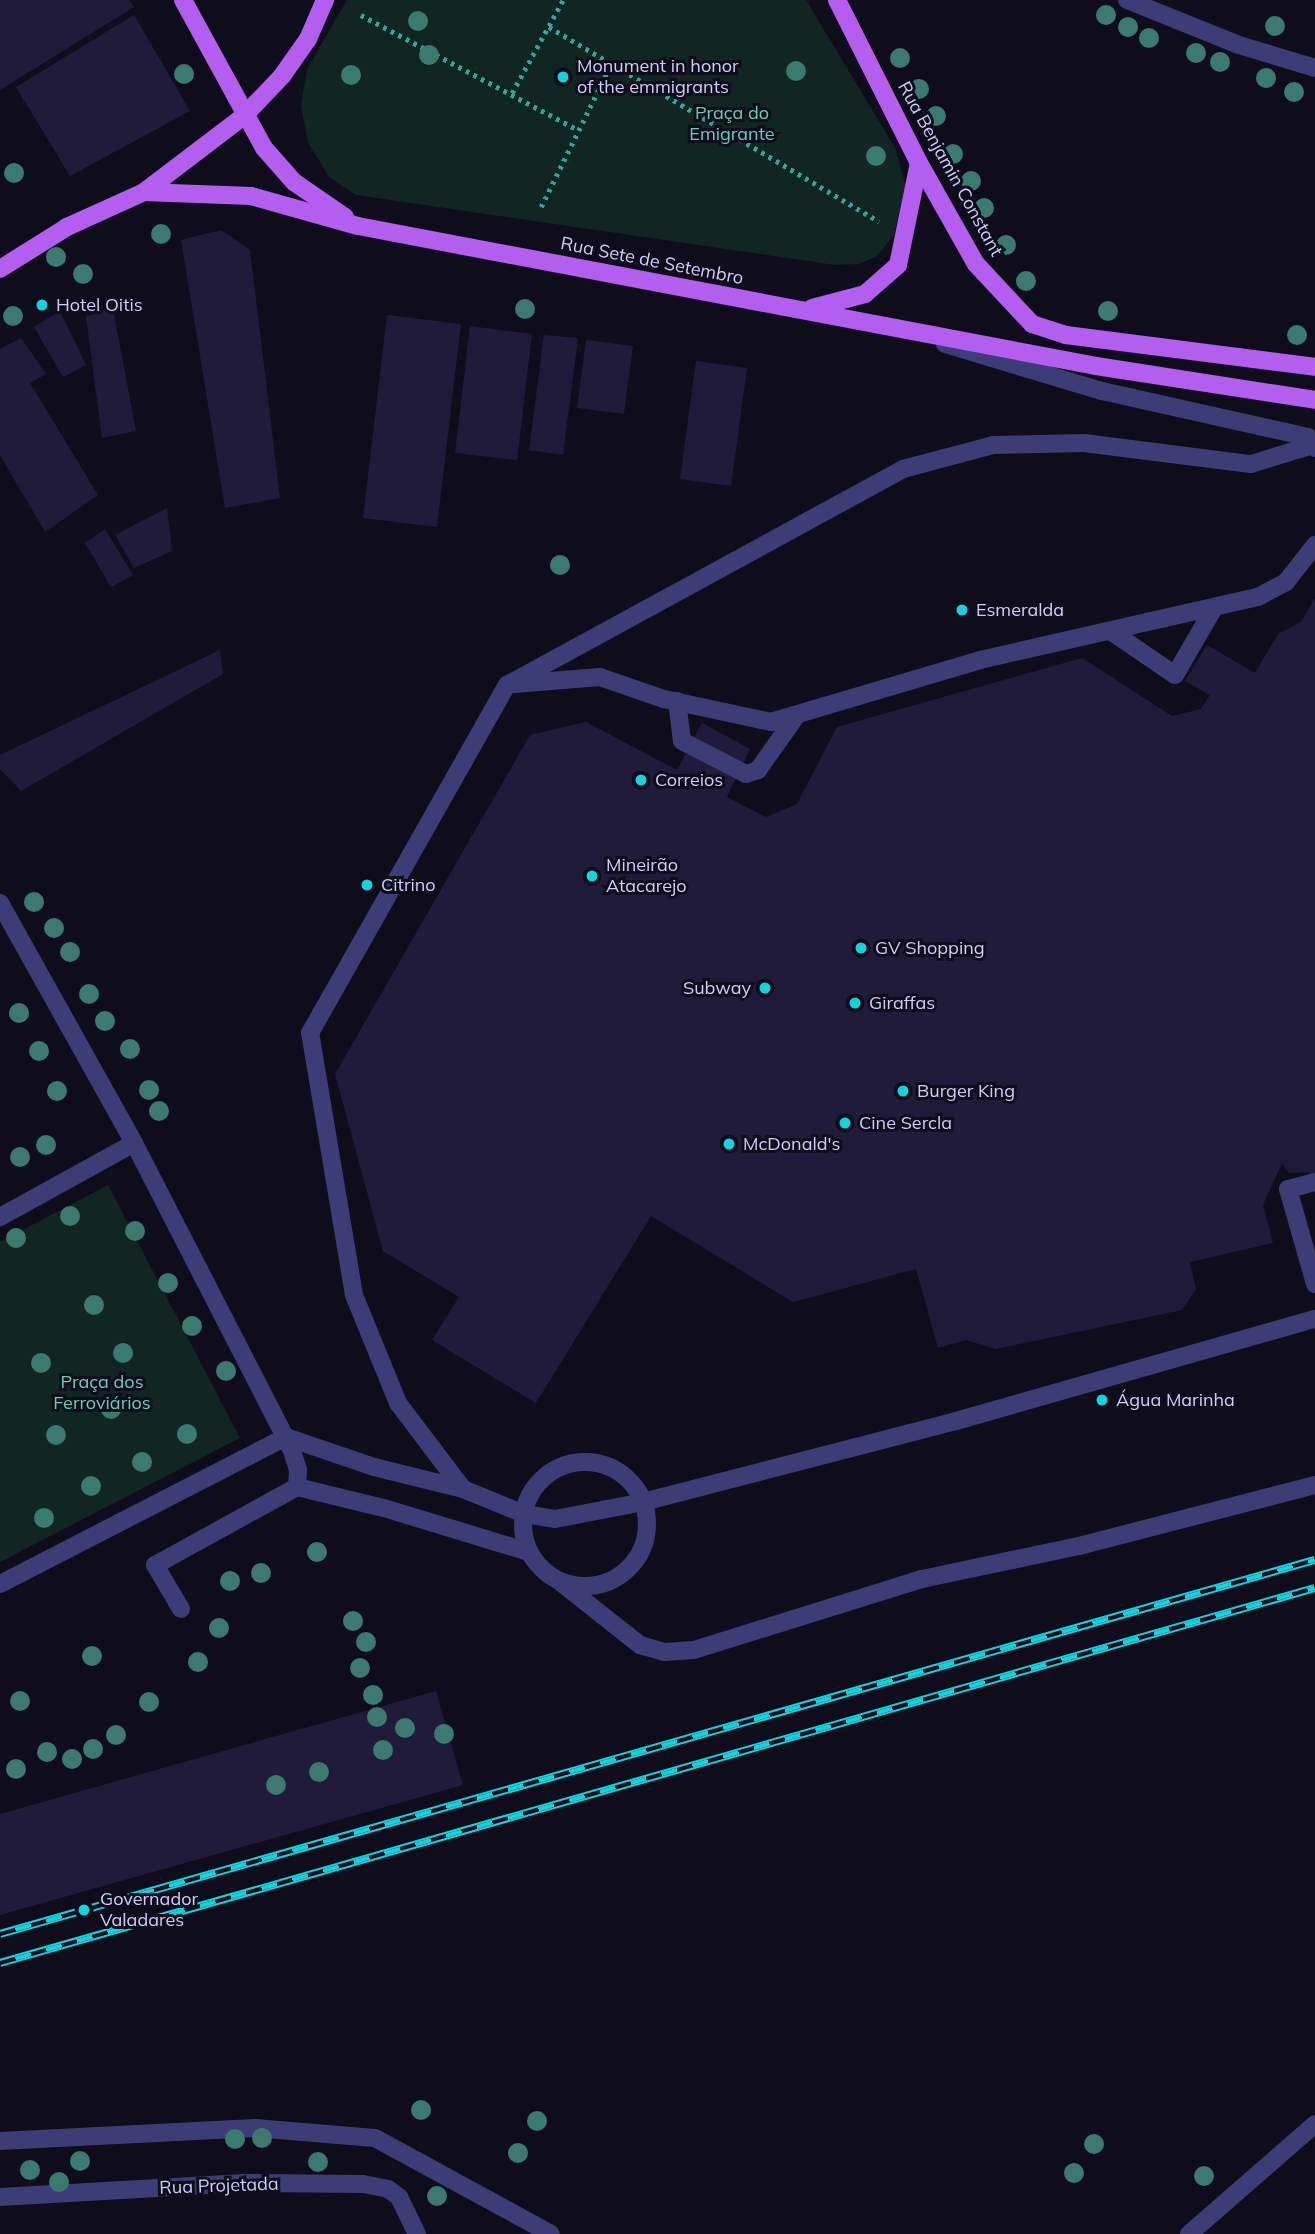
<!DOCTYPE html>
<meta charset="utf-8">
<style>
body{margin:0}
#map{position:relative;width:1315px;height:2234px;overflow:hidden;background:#0f0d1c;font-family:Mulish,sans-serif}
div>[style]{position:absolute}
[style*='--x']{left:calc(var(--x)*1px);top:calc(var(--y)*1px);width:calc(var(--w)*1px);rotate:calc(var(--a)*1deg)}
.green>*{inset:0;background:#112523}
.building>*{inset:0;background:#201b3b}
.path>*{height:4.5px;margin-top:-2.25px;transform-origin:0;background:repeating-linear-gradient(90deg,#38a398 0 3.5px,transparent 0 8.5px)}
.lane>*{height:18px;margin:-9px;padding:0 9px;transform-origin:9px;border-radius:9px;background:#3c3d76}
.lane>.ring{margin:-9px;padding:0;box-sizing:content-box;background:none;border:18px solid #3c3d76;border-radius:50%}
.street>*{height:18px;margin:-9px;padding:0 9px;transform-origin:9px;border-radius:9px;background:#3c3d76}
.primary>*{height:18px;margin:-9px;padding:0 9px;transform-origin:9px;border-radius:9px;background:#b35eef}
.rail>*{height:8px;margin-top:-4px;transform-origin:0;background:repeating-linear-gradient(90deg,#0f0d1c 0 16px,#16d2dd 0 32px);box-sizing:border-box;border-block:2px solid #16d2dd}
.trees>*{width:20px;height:20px;margin:-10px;border-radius:50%;background:#3c796e}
.dots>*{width:19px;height:19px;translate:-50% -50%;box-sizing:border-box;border:4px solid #0f0d1c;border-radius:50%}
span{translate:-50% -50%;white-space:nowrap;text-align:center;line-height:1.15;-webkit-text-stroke:6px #0f0d1c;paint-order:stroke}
.poi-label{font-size:18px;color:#d0cdfa}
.left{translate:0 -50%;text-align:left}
.right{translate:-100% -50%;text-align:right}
.park-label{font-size:18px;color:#61d2b1}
.street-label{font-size:18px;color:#d0cdfa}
</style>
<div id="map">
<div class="green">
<div style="clip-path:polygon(347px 0,806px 0,895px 148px,906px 187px,894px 235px,877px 256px,859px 264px,835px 265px,356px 195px,329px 177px,308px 142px,301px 106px,307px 69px)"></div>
<div style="clip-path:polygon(108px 1185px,240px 1438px,0 1562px,0 1242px)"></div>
</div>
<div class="building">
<div style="clip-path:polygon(0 0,129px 0,134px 7px,0 90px)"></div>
<div style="clip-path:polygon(134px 15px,190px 111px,70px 176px,16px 87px)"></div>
<div style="clip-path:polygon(221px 230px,250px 250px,280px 498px,225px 508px,181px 240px)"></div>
<div style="clip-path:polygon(113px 309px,136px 431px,102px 438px,86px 316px)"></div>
<div style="clip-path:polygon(60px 311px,86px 365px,63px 377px,34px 327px)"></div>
<div style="clip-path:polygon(387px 315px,461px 324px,437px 527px,363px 518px)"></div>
<div style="clip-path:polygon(470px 326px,532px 334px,517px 460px,455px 453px)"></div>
<div style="clip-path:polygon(544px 335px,578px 338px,563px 455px,529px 450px)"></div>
<div style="clip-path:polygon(21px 338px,46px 374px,30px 383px,98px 495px,45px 532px,0 455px,0 349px)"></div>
<div style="clip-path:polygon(586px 340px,633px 346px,624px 414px,577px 408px)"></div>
<div style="clip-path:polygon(696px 361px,747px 368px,731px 486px,680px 479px)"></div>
<div style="clip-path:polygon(167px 508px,172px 551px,134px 568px,115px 535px)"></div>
<div style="clip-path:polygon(105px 529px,133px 575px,111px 587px,85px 543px)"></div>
<div style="clip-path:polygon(1315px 598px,1315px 1191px,1309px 1172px,1289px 1173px,1282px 1163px,1263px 1205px,1273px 1243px,1190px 1262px,1196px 1289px,1182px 1310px,996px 1349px,966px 1340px,938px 1348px,916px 1269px,793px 1302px,651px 1216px,536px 1403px,432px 1340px,459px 1297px,383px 1251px,335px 1074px,530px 735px,586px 722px,677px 770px,702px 723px,750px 749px,727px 797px,766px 817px,797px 804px,837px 727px,1082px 658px,1172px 716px,1201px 709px,1210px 695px,1185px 681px,1207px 645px,1255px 673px,1278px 634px,1301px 622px)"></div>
<div style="clip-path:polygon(220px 650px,223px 674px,21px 791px,0 769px,0 755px)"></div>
<div style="clip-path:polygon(436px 1691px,463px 1785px,0 1915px,0 1814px)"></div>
</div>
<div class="path">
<div style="--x:361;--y:15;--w:246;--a:27.9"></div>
<div style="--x:549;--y:27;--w:383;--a:30.5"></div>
<div style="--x:512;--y:93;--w:106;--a:-61.3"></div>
<div style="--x:541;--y:207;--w:159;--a:-63.9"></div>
</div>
<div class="lane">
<div style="--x:945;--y:344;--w:164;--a:16.7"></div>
<div style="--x:1102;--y:391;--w:211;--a:12.6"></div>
<div style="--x:1308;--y:437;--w:13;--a:58"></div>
<div style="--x:1112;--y:632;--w:76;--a:34.3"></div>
<div style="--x:1175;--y:675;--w:78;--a:-59.8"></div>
<div style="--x:514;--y:684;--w:86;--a:-4.7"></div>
<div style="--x:600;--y:677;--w:68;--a:19"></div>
<div style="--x:664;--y:699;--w:109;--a:12.1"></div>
<div style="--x:771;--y:722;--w:218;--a:-16.5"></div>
<div style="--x:980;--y:660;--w:285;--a:-12.8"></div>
<div style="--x:1258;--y:597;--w:32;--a:-28"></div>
<div style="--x:1286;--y:582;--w:47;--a:-51.9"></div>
<div style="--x:677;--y:701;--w:40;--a:82.9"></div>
<div style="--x:682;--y:741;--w:72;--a:27.3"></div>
<div style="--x:746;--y:774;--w:13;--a:-18"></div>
<div style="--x:758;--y:770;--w:67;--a:-54.7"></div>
<div style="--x:1315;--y:1182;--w:28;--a:165"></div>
<div style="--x:1288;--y:1189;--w:99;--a:74.1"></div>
<div style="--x:286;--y:1437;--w:93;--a:18.8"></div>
<div style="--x:374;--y:1467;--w:92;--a:13.9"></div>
<div style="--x:463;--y:1489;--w:66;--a:22.3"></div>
<div style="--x:524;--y:1514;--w:31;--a:9"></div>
<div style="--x:555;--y:1519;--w:90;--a:-10.9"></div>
<div style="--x:643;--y:1502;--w:323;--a:-14.5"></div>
<div style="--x:956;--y:1421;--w:373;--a:-15.9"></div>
<div class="ring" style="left:523px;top:1462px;width:106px;height:106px"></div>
<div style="--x:297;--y:1487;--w:89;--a:13.6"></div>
<div style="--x:384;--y:1508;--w:152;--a:16.9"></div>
<div style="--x:463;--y:1489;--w:108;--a:-127.1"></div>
<div style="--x:398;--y:1403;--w:117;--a:-112.2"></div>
<div style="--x:354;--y:1295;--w:266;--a:-99.5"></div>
<div style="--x:310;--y:1033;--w:400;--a:-60.5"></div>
<div style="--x:507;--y:685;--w:451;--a:-28.6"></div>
<div style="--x:903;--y:469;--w:93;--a:-14.9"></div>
<div style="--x:993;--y:445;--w:91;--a:-1.3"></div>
<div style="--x:1084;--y:443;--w:168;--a:7.2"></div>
<div style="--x:1251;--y:464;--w:65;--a:-17"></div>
<div style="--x:559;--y:1581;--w:103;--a:38.3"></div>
<div style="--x:640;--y:1645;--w:25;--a:16"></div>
<div style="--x:664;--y:1652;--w:30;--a:-4"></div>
<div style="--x:694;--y:1650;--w:239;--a:-17.3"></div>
<div style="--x:922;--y:1579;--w:160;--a:-11.9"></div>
<div style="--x:1079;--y:1546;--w:244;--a:-14.5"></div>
<div style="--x:0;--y:2141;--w:255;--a:-2.9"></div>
<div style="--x:255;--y:2128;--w:120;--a:4.8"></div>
<div style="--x:375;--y:2138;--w:200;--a:28.6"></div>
<div style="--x:1189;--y:2234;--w:167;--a:-41.1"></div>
</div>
<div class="street">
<div style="--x:1127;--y:0;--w:121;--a:21.9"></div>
<div style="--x:1239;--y:45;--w:79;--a:16.8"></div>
<div style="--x:0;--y:903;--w:275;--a:60.8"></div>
<div style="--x:134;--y:1143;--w:343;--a:62.8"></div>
<div style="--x:291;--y:1448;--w:23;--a:72"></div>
<div style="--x:298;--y:1470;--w:17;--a:93"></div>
<div style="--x:297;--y:1487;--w:162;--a:151.2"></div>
<div style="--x:155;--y:1565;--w:51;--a:59.4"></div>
<div style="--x:0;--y:1217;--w:153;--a:-28.9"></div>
<div style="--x:0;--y:1584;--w:322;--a:-27.2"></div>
<div style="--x:0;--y:2197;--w:244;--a:-3.3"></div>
<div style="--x:244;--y:2183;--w:119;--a:0.5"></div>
<div style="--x:363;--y:2184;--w:25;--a:11"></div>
<div style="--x:388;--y:2189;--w:14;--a:36"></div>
<div style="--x:399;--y:2197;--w:41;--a:64.1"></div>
</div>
<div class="primary">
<div style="--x:183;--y:0;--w:169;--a:61.3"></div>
<div style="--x:264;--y:148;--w:45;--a:48.6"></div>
<div style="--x:294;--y:182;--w:62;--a:34.5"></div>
<div style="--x:837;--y:0;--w:182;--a:63.3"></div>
<div style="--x:919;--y:163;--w:116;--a:60.6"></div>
<div style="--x:976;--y:264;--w:82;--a:47"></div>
<div style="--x:1032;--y:324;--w:36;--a:18"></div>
<div style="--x:1066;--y:335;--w:251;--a:7.3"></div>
<div style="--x:144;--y:192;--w:107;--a:2.1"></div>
<div style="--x:251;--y:196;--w:111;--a:15.7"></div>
<div style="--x:358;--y:226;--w:751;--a:10.74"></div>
<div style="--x:1096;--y:366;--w:222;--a:8.8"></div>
<div style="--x:0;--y:269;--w:79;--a:-32.1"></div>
<div style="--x:67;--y:227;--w:85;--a:-24.4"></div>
<div style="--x:144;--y:192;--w:127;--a:-37.3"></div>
<div style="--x:245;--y:115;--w:54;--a:-46.5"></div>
<div style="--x:282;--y:76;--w:45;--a:-54.9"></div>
<div style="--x:308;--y:39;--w:43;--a:-66.4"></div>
<div style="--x:812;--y:308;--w:55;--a:-14.8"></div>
<div style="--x:865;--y:294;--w:44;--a:-41.3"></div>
<div style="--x:898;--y:265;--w:104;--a:-78.4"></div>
</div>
<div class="rail">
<div style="--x:0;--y:1934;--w:1367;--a:-15.88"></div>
<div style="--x:0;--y:1963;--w:1367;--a:-15.92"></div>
</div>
<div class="trees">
<div style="left:1106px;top:15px"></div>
<div style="left:418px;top:21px"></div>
<div style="left:1275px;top:26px"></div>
<div style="left:1128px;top:27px"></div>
<div style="left:1149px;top:38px"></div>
<div style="left:1196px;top:53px"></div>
<div style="left:429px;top:55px"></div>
<div style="left:900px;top:58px"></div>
<div style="left:1220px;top:62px"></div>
<div style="left:796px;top:71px"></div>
<div style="left:184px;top:74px"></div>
<div style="left:351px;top:75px"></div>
<div style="left:1266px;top:78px"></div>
<div style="left:919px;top:89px"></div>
<div style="left:1294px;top:92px"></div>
<div style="left:936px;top:116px"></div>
<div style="left:953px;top:154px"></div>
<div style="left:876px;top:156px"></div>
<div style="left:14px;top:173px"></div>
<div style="left:971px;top:181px"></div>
<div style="left:984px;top:208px"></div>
<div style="left:161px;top:234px"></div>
<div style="left:1006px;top:245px"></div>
<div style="left:56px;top:257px"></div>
<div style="left:83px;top:274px"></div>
<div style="left:1026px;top:281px"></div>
<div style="left:525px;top:309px"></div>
<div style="left:1108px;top:311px"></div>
<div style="left:13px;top:316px"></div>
<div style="left:1297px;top:335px"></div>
<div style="left:560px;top:565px"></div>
<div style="left:34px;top:902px"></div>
<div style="left:54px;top:928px"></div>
<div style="left:70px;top:952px"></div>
<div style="left:89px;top:994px"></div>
<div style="left:19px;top:1013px"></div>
<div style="left:105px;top:1021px"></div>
<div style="left:130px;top:1049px"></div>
<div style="left:39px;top:1051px"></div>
<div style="left:149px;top:1090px"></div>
<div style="left:57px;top:1091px"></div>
<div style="left:159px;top:1111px"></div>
<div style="left:46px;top:1145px"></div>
<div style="left:20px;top:1157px"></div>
<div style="left:70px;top:1216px"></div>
<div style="left:135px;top:1231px"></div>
<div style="left:16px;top:1238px"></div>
<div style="left:168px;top:1283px"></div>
<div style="left:94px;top:1305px"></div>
<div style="left:192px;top:1326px"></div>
<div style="left:123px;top:1353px"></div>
<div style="left:41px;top:1363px"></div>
<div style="left:226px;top:1371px"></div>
<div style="left:111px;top:1409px"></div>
<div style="left:187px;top:1434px"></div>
<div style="left:56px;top:1435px"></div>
<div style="left:142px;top:1462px"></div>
<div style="left:91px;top:1486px"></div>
<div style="left:44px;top:1518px"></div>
<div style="left:317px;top:1552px"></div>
<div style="left:261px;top:1573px"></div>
<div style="left:230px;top:1581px"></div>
<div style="left:353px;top:1621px"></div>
<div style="left:219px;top:1628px"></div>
<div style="left:366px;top:1642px"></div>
<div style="left:92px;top:1656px"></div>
<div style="left:198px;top:1662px"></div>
<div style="left:360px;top:1668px"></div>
<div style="left:373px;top:1695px"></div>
<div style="left:20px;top:1701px"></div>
<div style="left:149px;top:1702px"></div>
<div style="left:377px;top:1717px"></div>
<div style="left:405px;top:1728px"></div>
<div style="left:444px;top:1734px"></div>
<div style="left:116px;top:1735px"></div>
<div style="left:93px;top:1749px"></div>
<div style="left:383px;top:1750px"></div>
<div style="left:47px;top:1752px"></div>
<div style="left:72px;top:1759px"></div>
<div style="left:16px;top:1769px"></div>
<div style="left:319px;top:1772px"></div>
<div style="left:276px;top:1785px"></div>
<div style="left:421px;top:2110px"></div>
<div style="left:537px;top:2121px"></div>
<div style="left:262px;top:2138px"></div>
<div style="left:235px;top:2139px"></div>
<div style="left:1094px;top:2144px"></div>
<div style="left:518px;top:2153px"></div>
<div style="left:80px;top:2161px"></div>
<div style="left:318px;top:2162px"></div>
<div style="left:30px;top:2170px"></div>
<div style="left:1074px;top:2173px"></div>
<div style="left:1204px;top:2176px"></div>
<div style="left:59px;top:2182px"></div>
<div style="left:437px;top:2196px"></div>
</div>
<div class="dots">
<div style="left:563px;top:77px;background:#16d2dd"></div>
<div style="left:42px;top:305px;background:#16d2dd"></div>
<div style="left:962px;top:610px;background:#16d2dd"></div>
<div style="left:641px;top:780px;background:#16d2dd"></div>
<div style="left:592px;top:876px;background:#16d2dd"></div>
<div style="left:367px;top:885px;background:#16d2dd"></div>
<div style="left:861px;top:948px;background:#16d2dd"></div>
<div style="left:765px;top:988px;background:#16d2dd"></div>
<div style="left:855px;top:1003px;background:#16d2dd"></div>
<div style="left:903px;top:1091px;background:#16d2dd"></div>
<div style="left:845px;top:1123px;background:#16d2dd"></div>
<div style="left:729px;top:1144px;background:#16d2dd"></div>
<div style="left:1102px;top:1400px;background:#16d2dd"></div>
<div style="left:84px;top:1910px;background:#16d2dd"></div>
</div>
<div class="poi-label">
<span class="left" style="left:577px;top:77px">Monument in honor<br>of the emmigrants</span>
<span class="left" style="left:56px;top:305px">Hotel Oitis</span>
<span class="left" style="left:976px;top:610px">Esmeralda</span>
<span class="left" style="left:655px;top:780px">Correios</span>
<span class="left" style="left:606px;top:876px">Mineirão<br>Atacarejo</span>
<span class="left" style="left:381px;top:885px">Citrino</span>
<span class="left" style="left:875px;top:948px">GV Shopping</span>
<span class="right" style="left:751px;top:988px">Subway</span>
<span class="left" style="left:869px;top:1003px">Giraffas</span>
<span class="left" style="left:917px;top:1091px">Burger King</span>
<span class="left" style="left:859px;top:1123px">Cine Sercla</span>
<span class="left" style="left:743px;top:1144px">McDonald's</span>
<span class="left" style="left:1116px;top:1400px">Água Marinha</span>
<span class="left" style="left:100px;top:1910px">Governador<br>Valadares</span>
</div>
<div class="park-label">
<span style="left:732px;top:124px">Praça do<br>Emigrante</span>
<span style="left:102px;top:1393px">Praça dos<br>Ferroviários</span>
</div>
<div class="street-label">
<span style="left:950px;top:169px;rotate:61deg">Rua Benjamin Constant</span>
<span style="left:652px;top:261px;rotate:11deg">Rua Sete de Setembro</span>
<span style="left:219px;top:2186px;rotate:-2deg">Rua Projetada</span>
</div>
</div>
